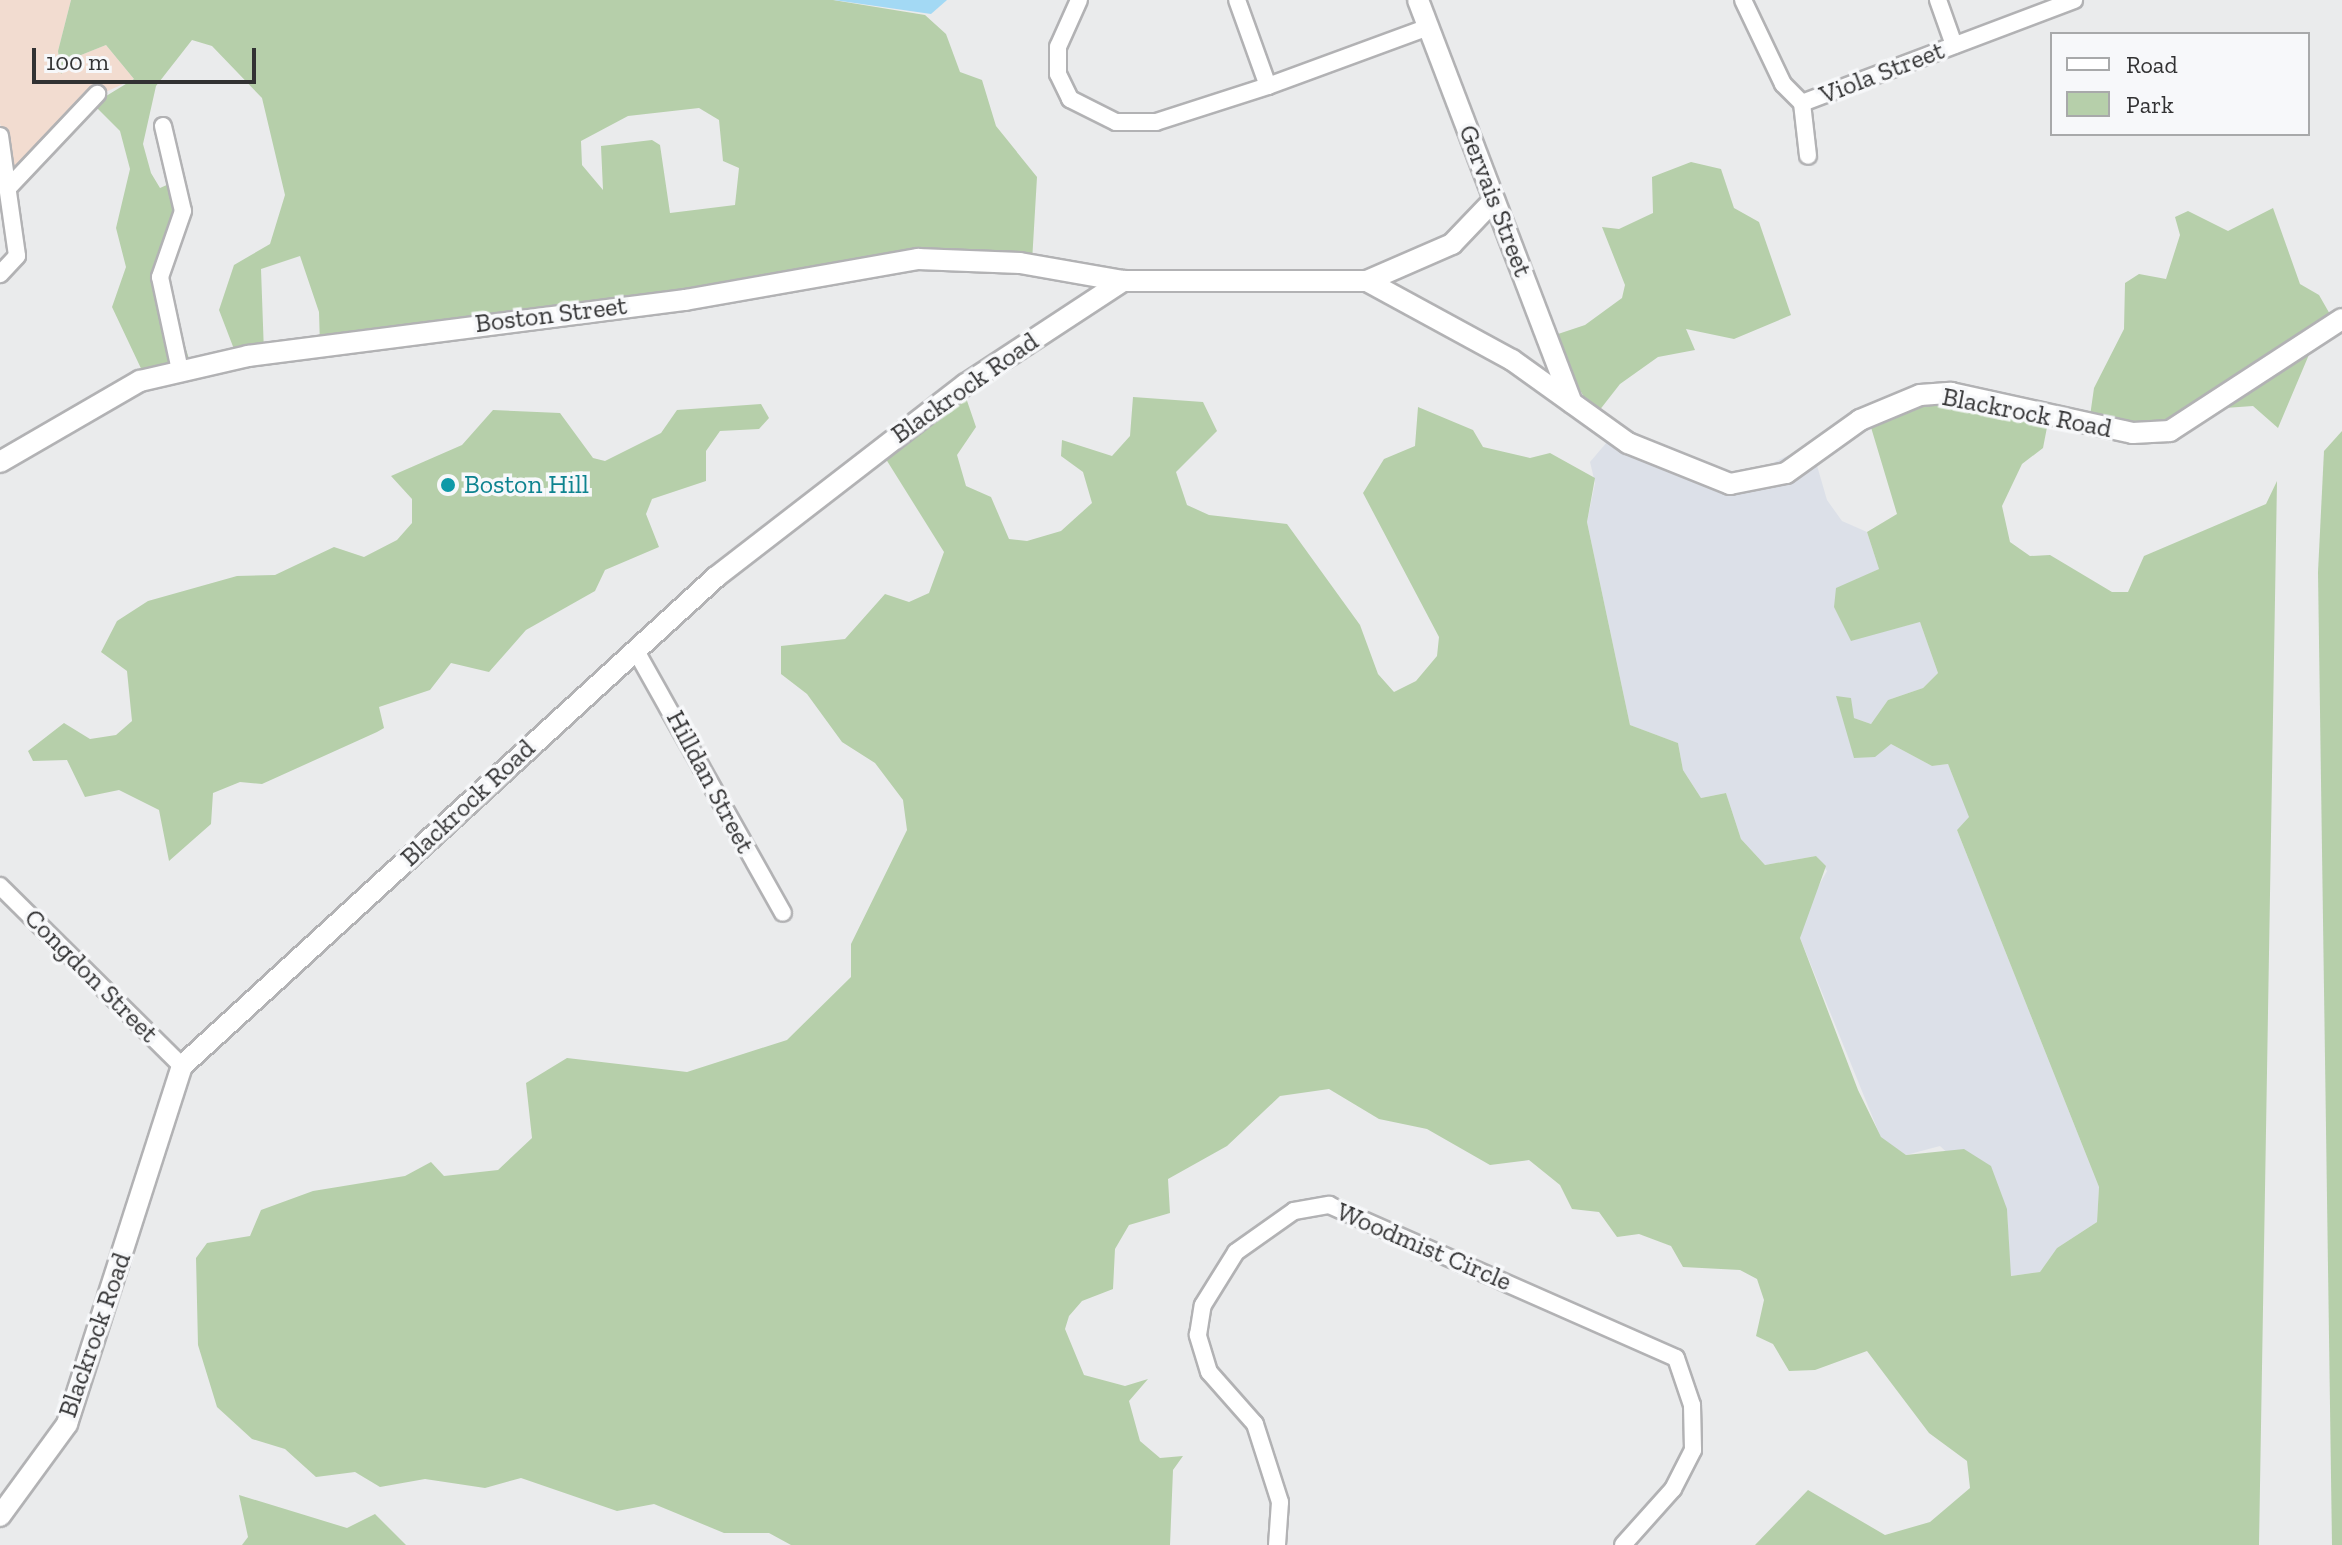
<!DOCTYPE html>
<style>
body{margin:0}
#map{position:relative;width:2342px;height:1545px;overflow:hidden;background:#eaebec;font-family:"Zilla Slab",serif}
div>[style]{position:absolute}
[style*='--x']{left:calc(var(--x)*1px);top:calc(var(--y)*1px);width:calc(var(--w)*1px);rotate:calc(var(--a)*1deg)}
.commercial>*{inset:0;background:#f2dcd0}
.built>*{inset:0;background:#dce0e8}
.green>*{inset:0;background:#b6cfaa}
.water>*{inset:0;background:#a3d9f4}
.roads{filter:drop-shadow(2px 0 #b2b2b4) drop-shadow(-2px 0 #b2b2b4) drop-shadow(0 2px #b2b2b4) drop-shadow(0 -2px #b2b2b4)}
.minor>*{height:16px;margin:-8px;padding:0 8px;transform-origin:8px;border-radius:8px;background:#fff}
.tertiary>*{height:20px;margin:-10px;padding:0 10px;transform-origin:10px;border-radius:10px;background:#fff}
.dots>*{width:22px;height:22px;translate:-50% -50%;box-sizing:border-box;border:4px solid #f7f8fa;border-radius:50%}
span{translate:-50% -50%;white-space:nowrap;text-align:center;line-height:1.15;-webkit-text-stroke:7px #f7f8fa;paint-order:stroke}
.street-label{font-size:26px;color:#323233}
.culture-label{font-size:26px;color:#0d838f}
.left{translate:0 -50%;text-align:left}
.legend{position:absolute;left:2050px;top:32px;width:260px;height:104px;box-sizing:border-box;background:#f7f8fa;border:2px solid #a8a9aa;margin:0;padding:10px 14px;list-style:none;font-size:24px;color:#323233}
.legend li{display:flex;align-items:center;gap:16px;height:40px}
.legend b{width:40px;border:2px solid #a8a9aa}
.scale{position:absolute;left:32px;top:48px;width:224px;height:36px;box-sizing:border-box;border:4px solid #323233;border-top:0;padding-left:10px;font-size:24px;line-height:28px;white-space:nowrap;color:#323233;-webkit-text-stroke:6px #f7f8fa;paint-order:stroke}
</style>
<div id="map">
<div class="commercial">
<div style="clip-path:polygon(0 0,71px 0,58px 51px,61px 73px,76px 57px,106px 45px,134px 79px,99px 95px,10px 176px,0 123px)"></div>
</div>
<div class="built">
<div style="clip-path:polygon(1613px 435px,1717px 472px,1755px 471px,1811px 445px,1827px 500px,1842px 521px,1867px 532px,1879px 569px,1837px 589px,1851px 640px,1920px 622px,1938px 673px,1923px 688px,1888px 700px,1871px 724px,1854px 718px,1854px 758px,1891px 744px,1932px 766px,1948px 764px,1970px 817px,1957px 830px,2099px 1187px,2097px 1222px,2057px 1248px,2040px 1272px,2010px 1276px,2007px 1209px,1940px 1146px,1906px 1155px,1881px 1138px,1800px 938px,1808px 905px,1827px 871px,1816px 856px,1765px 865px,1741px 839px,1726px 793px,1701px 798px,1683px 770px,1678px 743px,1630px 725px,1587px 522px,1595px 483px,1590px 462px)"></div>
</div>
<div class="green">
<div style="clip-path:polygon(evenodd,71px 0,833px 0,925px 15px,946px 34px,960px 72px,982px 80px,996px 126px,1037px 177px,1032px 262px,920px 258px,320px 346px,319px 312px,300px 256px,261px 269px,264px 353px,237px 357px,219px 310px,234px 265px,270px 244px,285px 195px,262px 98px,212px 46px,192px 40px,156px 86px,143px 144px,151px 173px,160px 188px,169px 184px,179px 225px,167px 290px,192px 368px,146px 379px,112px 307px,126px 267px,116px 228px,130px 169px,120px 131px,93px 104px,134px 79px,106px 45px,76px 57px,61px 74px,58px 51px,71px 0,699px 108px,719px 120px,723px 161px,739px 168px,735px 205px,670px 213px,660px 145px,652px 140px,601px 146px,603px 190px,582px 165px,581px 141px,628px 116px,699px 108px)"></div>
<div style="clip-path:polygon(1691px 162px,1721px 169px,1734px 208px,1759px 222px,1791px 315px,1734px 339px,1686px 329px,1695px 350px,1658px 357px,1620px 384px,1595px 416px,1549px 337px,1585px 325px,1622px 298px,1625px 285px,1602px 227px,1619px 229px,1653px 213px,1652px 177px)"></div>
<div style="clip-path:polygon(2273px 208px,2300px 284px,2319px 295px,2335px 323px,2316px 338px,2278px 428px,2253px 406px,2211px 409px,2165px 431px,2089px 423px,2094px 388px,2124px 329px,2125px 283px,2139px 274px,2166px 279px,2180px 235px,2175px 217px,2188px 211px,2228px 231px)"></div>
<div style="clip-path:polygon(963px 389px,976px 427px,957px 455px,966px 486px,991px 497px,1009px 539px,1027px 541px,1061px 531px,1092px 503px,1083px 472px,1061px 456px,1062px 440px,1112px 456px,1130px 436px,1133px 397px,1203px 402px,1217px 431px,1176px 472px,1187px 505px,1209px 515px,1287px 524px,1360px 625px,1378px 674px,1394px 692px,1416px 681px,1437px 656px,1439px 637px,1363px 493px,1384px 459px,1415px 446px,1418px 407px,1473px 430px,1483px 447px,1530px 458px,1550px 453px,1595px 478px,1587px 522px,1630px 725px,1678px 743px,1683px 770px,1701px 798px,1726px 793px,1741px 839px,1765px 865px,1816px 856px,1826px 866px,1800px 938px,1858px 1090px,1881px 1137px,1906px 1155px,1964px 1149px,1991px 1166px,2007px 1209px,2011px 1276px,2040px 1272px,2057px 1248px,2097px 1222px,2099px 1187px,1957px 830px,1969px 817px,1948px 764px,1932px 766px,1891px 744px,1875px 757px,1854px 758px,1836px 696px,1851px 698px,1854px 718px,1871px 724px,1888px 700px,1923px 688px,1938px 673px,1920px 622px,1851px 641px,1834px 607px,1836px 588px,1879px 569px,1867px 532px,1897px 514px,1867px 414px,1920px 394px,2049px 417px,2043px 448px,2022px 464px,2002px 506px,2010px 542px,2030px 556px,2050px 555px,2112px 592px,2128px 592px,2144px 556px,2266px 504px,2277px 481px,2259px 1545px,1755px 1545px,1808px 1490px,1885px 1535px,1930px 1522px,1970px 1488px,1967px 1461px,1929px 1433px,1867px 1351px,1815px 1370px,1789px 1371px,1773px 1344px,1756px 1336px,1764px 1300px,1757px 1279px,1740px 1270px,1683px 1267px,1671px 1246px,1639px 1234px,1617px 1237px,1599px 1212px,1572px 1209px,1560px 1185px,1529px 1160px,1490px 1165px,1427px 1129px,1379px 1119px,1329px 1089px,1280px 1096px,1227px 1146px,1168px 1179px,1170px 1213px,1129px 1225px,1115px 1249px,1113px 1289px,1082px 1301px,1069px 1316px,1065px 1329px,1084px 1375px,1125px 1386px,1148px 1379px,1129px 1401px,1140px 1441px,1160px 1458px,1183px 1456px,1173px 1470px,1170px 1545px,791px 1545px,769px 1533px,724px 1533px,654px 1504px,617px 1511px,521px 1478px,485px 1488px,425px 1479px,380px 1487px,355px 1472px,316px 1477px,285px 1449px,252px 1439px,217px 1407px,198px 1345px,196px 1258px,207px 1243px,250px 1236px,261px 1210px,313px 1191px,405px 1176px,431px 1162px,444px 1176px,498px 1170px,532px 1138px,526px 1083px,567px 1058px,687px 1072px,787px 1040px,851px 977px,851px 944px,907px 830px,903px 800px,875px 763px,842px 742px,807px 694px,781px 674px,781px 646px,845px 639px,885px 594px,909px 602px,929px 593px,944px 552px,879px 448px)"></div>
<div style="clip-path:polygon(761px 404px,769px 418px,759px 429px,720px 431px,706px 451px,706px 481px,652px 499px,646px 514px,659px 547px,605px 570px,595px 591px,526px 630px,489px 672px,451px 663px,430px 690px,379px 707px,384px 728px,377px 732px,262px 784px,240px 782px,213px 793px,211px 824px,169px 861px,159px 810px,119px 790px,85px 797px,67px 760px,33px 761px,28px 751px,64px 723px,90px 739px,116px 735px,132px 721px,127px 671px,101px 652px,117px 621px,148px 601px,237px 576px,275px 575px,334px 547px,364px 557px,397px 540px,412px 523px,412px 499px,391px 476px,462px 445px,493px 410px,560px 413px,593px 458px,605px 461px,661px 433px,677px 410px)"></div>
<div style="clip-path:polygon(2342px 431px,2342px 1545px,2332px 1545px,2318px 572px,2324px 451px)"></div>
<div style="clip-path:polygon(239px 1495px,347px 1528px,375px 1514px,406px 1545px,242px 1545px,248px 1537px)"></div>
</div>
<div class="water">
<div style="clip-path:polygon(834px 0,947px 0,931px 14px)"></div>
</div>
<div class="roads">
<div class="minor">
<div style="--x:1079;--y:0;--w:51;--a:114.1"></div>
<div style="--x:1058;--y:47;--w:27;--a:90"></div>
<div style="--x:1058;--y:74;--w:28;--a:64"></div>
<div style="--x:1070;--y:99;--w:51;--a:26.6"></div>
<div style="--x:1116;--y:122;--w:40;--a:0"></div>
<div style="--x:1156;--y:122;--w:118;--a:-17.8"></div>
<div style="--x:1268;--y:86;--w:91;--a:-109.8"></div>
<div style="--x:1743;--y:0;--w:93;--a:64.5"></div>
<div style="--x:1783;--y:84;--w:27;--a:45"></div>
<div style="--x:1938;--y:0;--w:48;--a:70.4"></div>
<div style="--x:1268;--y:86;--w:171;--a:-20.2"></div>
<div style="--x:1802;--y:103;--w:291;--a:-20.7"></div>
<div style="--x:1802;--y:103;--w:53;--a:83.5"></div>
<div style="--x:163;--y:126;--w:87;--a:76.8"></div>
<div style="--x:183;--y:211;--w:70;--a:109.2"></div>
<div style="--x:160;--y:277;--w:95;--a:77.9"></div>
<div style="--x:0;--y:136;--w:121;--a:81.9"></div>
<div style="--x:17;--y:256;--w:25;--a:133"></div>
<div style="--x:10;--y:186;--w:127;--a:-46.6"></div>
<div style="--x:636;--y:651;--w:300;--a:60.7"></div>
<div style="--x:0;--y:886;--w:256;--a:44.7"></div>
<div style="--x:1277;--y:1545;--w:43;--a:-86"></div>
<div style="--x:1280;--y:1502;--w:82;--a:-107.8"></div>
<div style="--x:1255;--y:1424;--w:69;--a:-131.5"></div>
<div style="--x:1209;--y:1372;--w:39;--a:-107"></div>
<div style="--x:1198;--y:1335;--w:30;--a:-81"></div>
<div style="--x:1203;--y:1305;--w:62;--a:-58.1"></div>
<div style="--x:1236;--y:1252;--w:71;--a:-35.3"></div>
<div style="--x:1294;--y:1211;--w:36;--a:-10"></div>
<div style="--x:1329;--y:1205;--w:379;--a:23.8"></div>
<div style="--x:1676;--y:1358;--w:50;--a:71.2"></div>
<div style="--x:1692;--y:1405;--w:45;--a:88.7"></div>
<div style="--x:1693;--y:1450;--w:44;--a:117.1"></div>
<div style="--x:1673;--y:1489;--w:75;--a:131.8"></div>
</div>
<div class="tertiary">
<div style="--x:1418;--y:0;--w:431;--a:69.1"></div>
<div style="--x:1367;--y:281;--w:93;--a:-23.5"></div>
<div style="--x:1452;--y:244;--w:59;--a:-46.4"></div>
<div style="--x:0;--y:462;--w:162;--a:-30.1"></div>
<div style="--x:140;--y:381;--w:111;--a:-13"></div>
<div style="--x:248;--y:356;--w:441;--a:-7.3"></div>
<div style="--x:685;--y:300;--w:237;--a:-10"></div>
<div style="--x:918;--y:259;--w:102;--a:2.2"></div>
<div style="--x:1020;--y:263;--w:105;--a:9.9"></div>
<div style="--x:0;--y:1516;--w:114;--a:-53.9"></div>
<div style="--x:67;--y:1424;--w:376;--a:-72.2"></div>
<div style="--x:182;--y:1066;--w:724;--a:-42.48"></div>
<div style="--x:716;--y:577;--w:316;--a:-37.7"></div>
<div style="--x:966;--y:384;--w:188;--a:-33.3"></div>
<div style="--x:1123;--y:281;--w:244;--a:0"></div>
<div style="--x:1367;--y:281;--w:165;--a:28.6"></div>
<div style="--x:1512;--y:360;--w:143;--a:35.6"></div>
<div style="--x:1628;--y:443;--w:110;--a:21.9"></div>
<div style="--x:1730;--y:484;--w:57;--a:-11.1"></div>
<div style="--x:1786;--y:473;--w:91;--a:-35.6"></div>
<div style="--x:1860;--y:420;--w:65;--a:-22.6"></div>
<div style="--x:1920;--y:395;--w:31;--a:-4"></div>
<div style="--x:1951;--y:393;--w:186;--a:12.4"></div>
<div style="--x:2133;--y:433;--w:37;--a:-3"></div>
<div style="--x:2170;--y:431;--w:205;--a:-33.1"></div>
</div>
</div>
<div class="dots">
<div style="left:448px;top:485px;background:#0f9aa8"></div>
</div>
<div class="street-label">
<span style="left:1882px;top:73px;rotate:-21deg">Viola Street</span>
<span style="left:1495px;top:201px;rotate:69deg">Gervais Street</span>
<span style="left:551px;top:315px;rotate:-7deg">Boston Street</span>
<span style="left:965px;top:388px;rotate:-35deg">Blackrock Road</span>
<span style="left:2027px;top:413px;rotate:11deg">Blackrock Road</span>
<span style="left:710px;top:782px;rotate:62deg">Hilldan Street</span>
<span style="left:468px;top:803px;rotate:-43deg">Blackrock Road</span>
<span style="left:91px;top:976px;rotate:45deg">Congdon Street</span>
<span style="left:1424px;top:1247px;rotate:23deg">Woodmist Circle</span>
<span style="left:95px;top:1335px;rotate:-71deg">Blackrock Road</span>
</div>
<div class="culture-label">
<span class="left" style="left:464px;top:485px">Boston Hill</span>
</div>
<ul class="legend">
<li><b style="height:10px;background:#fff"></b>Road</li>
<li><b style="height:22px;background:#b6cfaa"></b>Park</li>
</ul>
<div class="scale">100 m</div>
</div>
